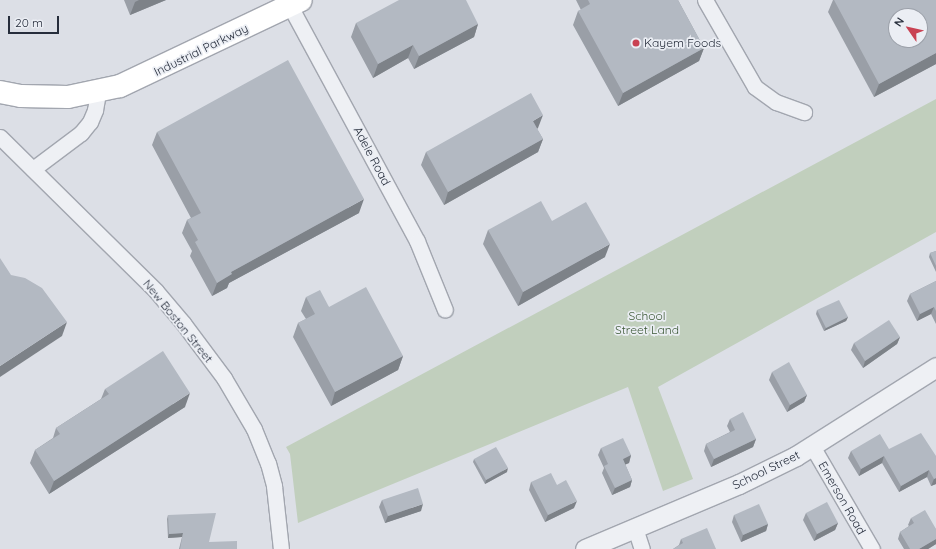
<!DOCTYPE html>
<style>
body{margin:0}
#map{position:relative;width:936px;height:549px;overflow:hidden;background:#dcdfe6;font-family:Quicksand,sans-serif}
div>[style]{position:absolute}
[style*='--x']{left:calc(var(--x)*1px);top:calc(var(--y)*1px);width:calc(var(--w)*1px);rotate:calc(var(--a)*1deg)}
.green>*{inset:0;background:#c1cfbd}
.roads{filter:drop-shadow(1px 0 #a2a6af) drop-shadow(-1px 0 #a2a6af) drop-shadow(0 1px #a2a6af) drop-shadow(0 -1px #a2a6af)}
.minor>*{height:15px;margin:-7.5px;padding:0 7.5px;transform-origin:7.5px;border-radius:7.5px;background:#eef0f4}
.tertiary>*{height:19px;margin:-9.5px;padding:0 9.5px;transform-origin:9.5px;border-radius:9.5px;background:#eef0f4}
.secondary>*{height:22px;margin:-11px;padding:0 11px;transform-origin:11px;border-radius:11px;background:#fff}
.wall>*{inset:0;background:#9a9fa7}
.shaded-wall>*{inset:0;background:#7d8288}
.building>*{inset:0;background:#b3b9c2}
.dots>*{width:11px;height:11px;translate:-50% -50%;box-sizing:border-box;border:2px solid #ebeef4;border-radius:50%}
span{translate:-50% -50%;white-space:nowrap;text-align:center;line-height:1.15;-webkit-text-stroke:3.5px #ebeef4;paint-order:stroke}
.poi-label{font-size:12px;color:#262d3b}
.left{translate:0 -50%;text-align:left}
.street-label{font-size:12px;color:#262d3b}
.park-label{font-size:12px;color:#3a5734}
.north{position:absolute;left:888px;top:8px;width:40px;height:40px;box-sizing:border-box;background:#ebeef4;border:1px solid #9ca1aa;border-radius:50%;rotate:304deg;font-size:11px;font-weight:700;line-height:16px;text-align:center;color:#262d3b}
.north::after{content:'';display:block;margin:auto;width:14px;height:18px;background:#c94253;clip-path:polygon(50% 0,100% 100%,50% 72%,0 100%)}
.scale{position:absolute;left:8px;top:16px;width:51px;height:18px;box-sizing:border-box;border:2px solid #262d3b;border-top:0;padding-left:5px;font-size:12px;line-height:14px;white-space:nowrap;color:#262d3b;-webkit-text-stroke:3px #ebeef4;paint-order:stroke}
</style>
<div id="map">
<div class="green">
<div style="clip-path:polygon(936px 99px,936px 232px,658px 387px,693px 479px,663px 491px,628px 387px,298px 523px,290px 454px,286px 447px)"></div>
</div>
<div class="roads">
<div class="minor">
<div style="--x:705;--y:0;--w:100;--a:60.1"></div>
<div style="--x:755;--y:87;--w:26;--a:36"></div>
<div style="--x:776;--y:102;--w:30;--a:20"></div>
<div style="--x:290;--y:6;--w:267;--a:61.6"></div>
<div style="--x:417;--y:241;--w:74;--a:67.9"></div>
<div style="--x:0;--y:137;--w:219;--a:44.6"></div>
<div style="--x:156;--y:291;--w:42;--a:49.8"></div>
<div style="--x:183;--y:323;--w:69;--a:53.3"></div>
<div style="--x:224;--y:378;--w:59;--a:59.5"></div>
<div style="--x:254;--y:429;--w:37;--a:68"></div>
<div style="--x:268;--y:463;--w:24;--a:75"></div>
<div style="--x:274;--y:486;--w:63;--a:83.7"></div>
<div style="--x:33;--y:169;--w:60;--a:-36.9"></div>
<div style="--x:81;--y:133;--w:14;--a:-51"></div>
<div style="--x:90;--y:122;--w:13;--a:-67"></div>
<div style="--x:95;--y:110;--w:17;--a:-80"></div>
<div style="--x:812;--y:446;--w:119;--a:59.8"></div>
<div style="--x:635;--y:528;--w:22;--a:72"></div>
</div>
<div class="tertiary">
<div style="--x:585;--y:549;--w:167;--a:-22.9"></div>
<div style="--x:739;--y:484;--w:64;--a:-26.2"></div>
<div style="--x:796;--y:456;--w:166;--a:-32.4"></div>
</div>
<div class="secondary">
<div style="--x:0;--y:92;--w:21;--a:11"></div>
<div style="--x:21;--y:96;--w:47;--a:1.2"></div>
<div style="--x:68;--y:97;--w:53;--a:-11.9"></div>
<div style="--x:120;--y:86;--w:200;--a:-25.4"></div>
</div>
</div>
<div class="wall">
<div style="clip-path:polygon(124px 0,166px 0,130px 15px)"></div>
<div style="clip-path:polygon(576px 0,678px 0,704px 48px,699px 61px,618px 106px,573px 25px,578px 11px,581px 10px)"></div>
<div style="clip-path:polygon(833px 0,936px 0,936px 64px,874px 97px,828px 12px)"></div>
<div style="clip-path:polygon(356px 23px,478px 24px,474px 37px,414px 69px,408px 58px,373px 78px,351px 37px)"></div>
<div style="clip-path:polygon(538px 128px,537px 129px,543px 139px,538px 152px,444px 205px,421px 165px,426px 152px)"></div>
<div style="clip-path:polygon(157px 132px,359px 213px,229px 283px,227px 288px,212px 296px,190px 256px,192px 251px,182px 233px,187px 220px,191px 218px,152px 145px)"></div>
<div style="clip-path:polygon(552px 221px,605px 257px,518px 306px,483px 244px,488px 230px)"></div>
<div style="clip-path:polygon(936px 251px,936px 272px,929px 257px,930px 253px)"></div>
<div style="clip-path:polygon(936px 281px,936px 324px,931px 314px,917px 321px,907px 301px,910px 294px)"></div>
<div style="clip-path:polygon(306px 297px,329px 307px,403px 356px,398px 370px,331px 406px,293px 337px,298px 323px,306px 319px,301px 311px)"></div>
<div style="clip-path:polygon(817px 310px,848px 317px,846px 321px,824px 331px,816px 314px)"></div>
<div style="clip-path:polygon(900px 337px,897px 344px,863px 368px,851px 350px,854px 343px)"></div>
<div style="clip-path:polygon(772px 372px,807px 395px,804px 402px,787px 412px,769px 380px)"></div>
<div style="clip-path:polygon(105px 389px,185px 407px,49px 494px,30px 463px,35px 450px,53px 438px,56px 428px,101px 399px)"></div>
<div style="clip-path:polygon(730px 419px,756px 439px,753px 447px,711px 467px,704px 451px,706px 444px,730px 432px,727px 426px)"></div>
<div style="clip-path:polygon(601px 448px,631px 455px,629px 463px,625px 464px,632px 480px,630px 487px,612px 495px,602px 473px,604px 468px,598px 455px)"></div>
<div style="clip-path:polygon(889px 449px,936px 456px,936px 484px,931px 486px,927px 477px,899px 492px,882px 463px,859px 476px,848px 458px,851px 451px)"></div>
<div style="clip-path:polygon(474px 459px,507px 472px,485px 484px,473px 462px)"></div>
<div style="clip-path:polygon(531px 482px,557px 485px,574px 508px,545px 522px,529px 490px)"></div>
<div style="clip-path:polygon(382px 500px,421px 511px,385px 523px,379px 507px)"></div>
<div style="clip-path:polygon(806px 513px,838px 523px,835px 530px,814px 541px,803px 520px)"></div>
<div style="clip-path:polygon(168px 515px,209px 542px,237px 549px,179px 549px,182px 537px,168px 538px,167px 519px)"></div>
<div style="clip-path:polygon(734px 515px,768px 524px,766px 531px,741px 542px,732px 522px)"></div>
<div style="clip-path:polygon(911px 518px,936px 529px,936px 544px,928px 549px,904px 549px,898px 539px,900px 532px,909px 526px,908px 525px)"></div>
<div style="clip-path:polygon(681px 539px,716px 549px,673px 549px,679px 545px)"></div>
</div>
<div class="shaded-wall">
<div style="clip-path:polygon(139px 0,166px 0,130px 15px,135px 2px)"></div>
<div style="clip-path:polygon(478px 24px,474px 37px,414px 69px,419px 56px)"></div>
<div style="clip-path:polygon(413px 45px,408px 58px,373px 78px,378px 64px)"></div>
<div style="clip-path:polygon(704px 48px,699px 61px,618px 106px,623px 93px)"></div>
<div style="clip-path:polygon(936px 53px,936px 64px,874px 97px,879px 84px)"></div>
<div style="clip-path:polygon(543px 115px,538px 128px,528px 134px,533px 121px)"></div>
<div style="clip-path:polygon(543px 139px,538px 152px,444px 205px,448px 192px)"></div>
<div style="clip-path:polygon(364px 199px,359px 213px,229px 283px,227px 288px,212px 296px,217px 283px,231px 272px)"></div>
<div style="clip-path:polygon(610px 244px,605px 257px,518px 306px,523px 292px)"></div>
<div style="clip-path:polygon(934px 307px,931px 314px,917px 321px,920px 314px)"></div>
<div style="clip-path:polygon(848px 317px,846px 321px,824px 331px,826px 328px)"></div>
<div style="clip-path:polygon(67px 322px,62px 336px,0 377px,0 366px)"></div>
<div style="clip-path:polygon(900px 337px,897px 344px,863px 368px,865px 361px)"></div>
<div style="clip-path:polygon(403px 356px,398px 370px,331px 406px,335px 392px)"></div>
<div style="clip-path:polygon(190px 393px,185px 407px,49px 494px,54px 481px)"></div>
<div style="clip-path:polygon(807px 395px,804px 402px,787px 412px,790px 405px)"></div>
<div style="clip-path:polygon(756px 439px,753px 447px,711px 467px,714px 459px)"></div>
<div style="clip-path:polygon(631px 455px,629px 463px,620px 467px,623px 459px)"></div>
<div style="clip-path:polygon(884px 456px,882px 463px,859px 476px,861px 469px)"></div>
<div style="clip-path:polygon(508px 468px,507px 472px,485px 484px,486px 480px)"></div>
<div style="clip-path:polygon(929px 470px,927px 477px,899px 492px,901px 486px)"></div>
<div style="clip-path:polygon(936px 478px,936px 484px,931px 486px,934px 479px)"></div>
<div style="clip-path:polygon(632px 480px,630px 487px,612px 495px,615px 488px)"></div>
<div style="clip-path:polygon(577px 501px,574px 508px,545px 522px,548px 515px)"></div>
<div style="clip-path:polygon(423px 504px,421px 511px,385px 523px,388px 516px)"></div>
<div style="clip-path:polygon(838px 523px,835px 530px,814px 541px,817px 534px)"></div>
<div style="clip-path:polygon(768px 524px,766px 531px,741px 542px,743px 535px)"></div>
<div style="clip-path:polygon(183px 533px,182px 537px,168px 538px,169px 534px)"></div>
<div style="clip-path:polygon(936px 539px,936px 544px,928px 549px,919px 549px)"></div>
</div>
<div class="building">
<div style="clip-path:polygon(399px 0,466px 0,478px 24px,419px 56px,413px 45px,378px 64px,356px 23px)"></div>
<div style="clip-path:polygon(588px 0,678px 0,704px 48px,623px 93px,578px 11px,590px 4px)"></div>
<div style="clip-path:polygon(evenodd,834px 0,936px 0,936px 53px,879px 84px,834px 0,896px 16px,920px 16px,920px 40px,896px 40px,896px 16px)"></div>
<div style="clip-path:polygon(288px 60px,364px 199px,231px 272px,232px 274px,217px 283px,195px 242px,198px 240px,187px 220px,201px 213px,157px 132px)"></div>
<div style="clip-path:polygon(531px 93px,543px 115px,533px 121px,543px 139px,448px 192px,426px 152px)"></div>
<div style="clip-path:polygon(541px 201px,552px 221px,586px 202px,610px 244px,523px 292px,488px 230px)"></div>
<div style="clip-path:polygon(936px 251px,936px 266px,930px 253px)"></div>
<div style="clip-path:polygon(0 258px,11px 275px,25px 278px,42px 288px,67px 322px,0 366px)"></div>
<div style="clip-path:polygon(936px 281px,936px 311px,934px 307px,920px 314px,910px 294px)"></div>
<div style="clip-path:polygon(366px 287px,403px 356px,335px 392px,298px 323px,315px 314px,306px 297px,320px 290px,329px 307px)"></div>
<div style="clip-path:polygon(839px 300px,848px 317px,826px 328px,817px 310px)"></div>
<div style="clip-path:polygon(889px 320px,900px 337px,865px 361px,854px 343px)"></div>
<div style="clip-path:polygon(163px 351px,190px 393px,54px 481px,35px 450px,60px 434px,56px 428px,109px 394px,105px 389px)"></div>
<div style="clip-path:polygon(789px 362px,807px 395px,790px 405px,772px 372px)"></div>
<div style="clip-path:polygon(743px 412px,756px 439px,714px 459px,706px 444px,735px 430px,730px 419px)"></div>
<div style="clip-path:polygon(921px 433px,936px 456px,936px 478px,934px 479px,929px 470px,901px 486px,884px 456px,861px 469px,851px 451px,880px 434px,889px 449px)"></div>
<div style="clip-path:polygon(623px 438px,631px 455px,623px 459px,632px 480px,615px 488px,604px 466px,608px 464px,601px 448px)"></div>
<div style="clip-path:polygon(496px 447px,508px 468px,486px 480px,474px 459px)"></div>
<div style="clip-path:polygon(551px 473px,557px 485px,566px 480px,577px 501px,548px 515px,531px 482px)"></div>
<div style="clip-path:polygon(418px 488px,423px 504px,388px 516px,382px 500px)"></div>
<div style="clip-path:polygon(827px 502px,838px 523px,817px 534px,806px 513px)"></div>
<div style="clip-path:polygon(759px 504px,768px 524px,743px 535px,734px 515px)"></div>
<div style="clip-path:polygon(925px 510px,936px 529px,936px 539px,919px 549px,910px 549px,900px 532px,914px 523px,911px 518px)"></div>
<div style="clip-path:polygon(216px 513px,209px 542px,237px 541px,237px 549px,180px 549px,183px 533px,169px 534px,168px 515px)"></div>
<div style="clip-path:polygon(707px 528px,716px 549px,673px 549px,683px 543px,681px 539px)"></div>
</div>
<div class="dots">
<div style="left:636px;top:43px;background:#c94253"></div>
</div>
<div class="poi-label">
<span class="left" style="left:644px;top:43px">Kayem Foods</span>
</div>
<div class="street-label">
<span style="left:201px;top:50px;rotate:-26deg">Industrial Parkway</span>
<span style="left:372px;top:156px;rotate:62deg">Adele Road</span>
<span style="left:178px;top:321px;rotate:51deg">New Boston Street</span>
<span style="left:766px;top:470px;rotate:-26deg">School Street</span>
<span style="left:842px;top:498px;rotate:60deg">Emerson Road</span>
</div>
<div class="park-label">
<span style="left:647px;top:323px">School<br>Street Land</span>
</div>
<div class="north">N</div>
<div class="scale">20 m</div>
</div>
